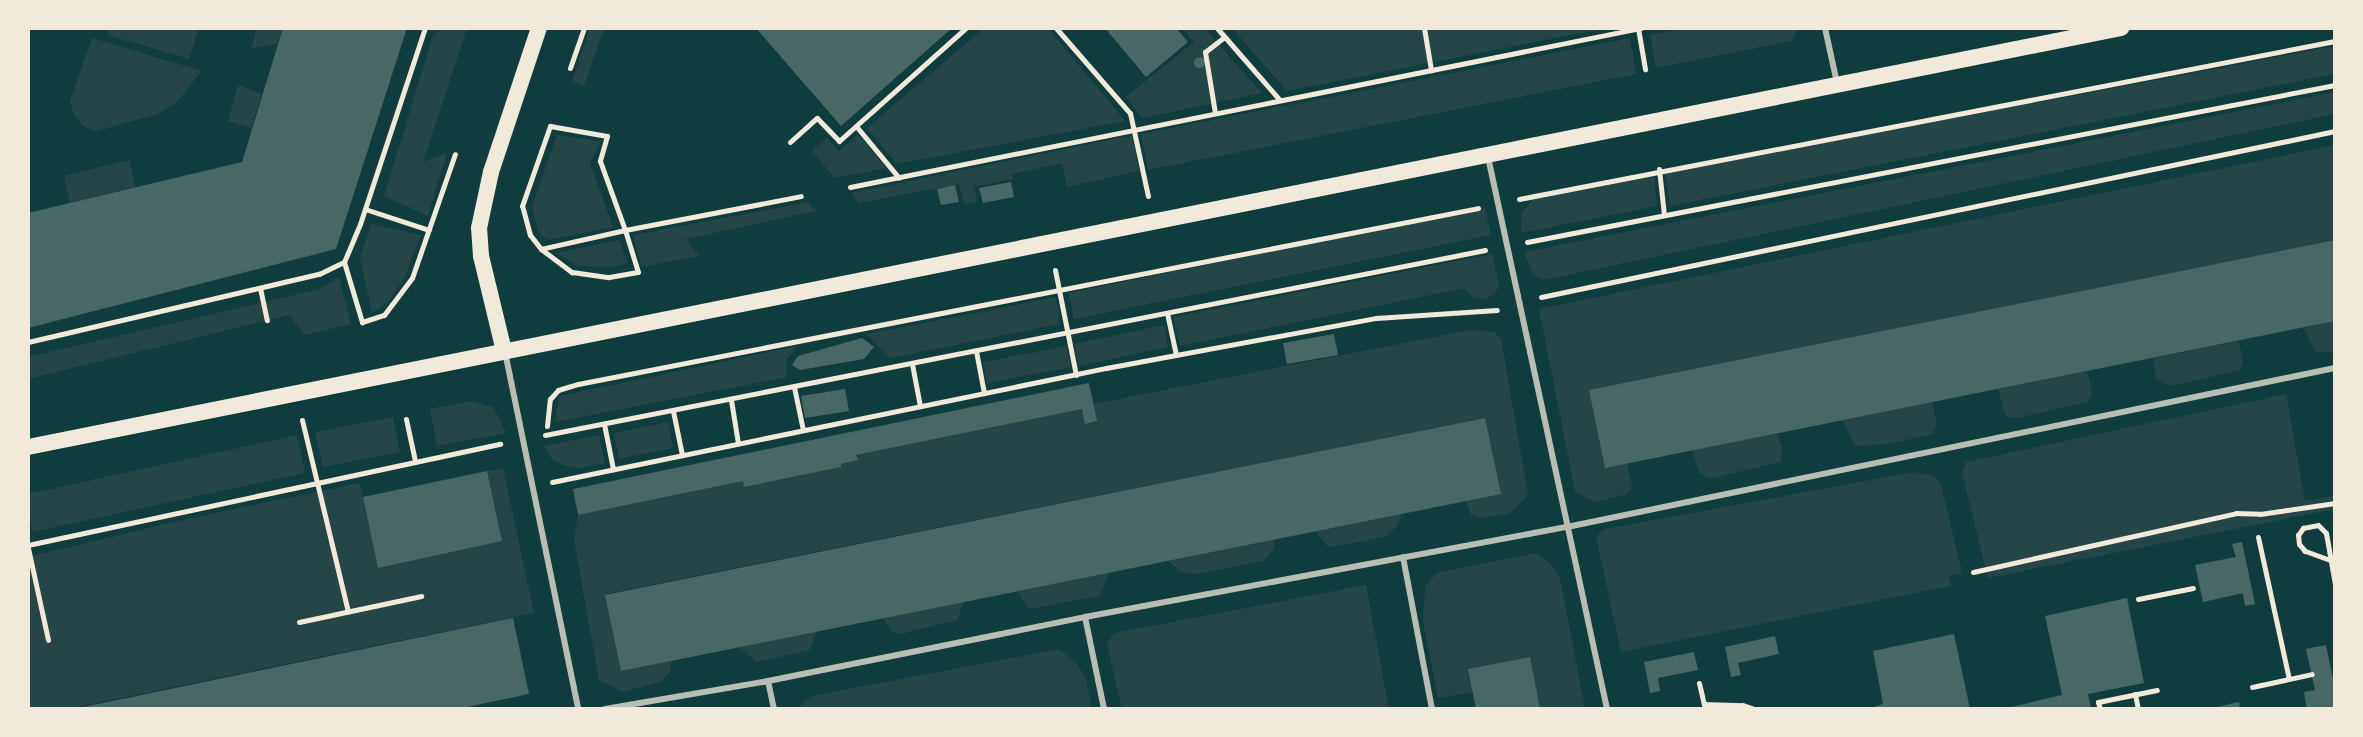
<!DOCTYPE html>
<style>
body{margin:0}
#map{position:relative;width:2363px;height:737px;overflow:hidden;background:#0f3d3e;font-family:"Archivo Narrow",sans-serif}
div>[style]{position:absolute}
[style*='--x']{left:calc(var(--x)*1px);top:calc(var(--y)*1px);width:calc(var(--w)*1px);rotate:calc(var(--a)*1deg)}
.green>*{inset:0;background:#244646}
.building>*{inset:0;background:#486865}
.round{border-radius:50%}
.path>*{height:5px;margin:-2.5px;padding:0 2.5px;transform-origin:2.5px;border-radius:2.5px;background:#f1e9da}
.service>*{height:6px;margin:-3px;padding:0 3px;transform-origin:3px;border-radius:3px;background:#b8beb3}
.secondary>*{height:16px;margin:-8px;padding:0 8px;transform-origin:8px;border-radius:8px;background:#f1e9da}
span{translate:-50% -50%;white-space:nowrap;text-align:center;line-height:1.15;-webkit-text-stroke:7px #f1e9da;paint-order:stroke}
.frame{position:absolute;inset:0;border:30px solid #f1e9da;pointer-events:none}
</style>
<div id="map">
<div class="green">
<div style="clip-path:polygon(110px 28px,199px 28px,189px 59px,108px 35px)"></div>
<div style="clip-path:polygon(257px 28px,283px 28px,277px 44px,251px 49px)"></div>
<div style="clip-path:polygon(444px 28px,467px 28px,423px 162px,447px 153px,428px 216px,384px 196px,433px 35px)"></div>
<div style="clip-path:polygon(590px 28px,604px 28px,584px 86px,572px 82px)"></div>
<div style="clip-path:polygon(984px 28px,1048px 28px,1125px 121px,897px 164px,867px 128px)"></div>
<div style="clip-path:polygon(1183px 28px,1204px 28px,1262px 93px,1142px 118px,1126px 97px,1194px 42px)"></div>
<div style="clip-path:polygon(1232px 28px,1607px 28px,1287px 91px)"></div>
<div style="clip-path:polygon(1684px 28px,1799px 28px,1791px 41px,1656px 68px,1650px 35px)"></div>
<div style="clip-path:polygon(92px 38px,202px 71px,177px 102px,158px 114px,96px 131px,83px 126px,73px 113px,70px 101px)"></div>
<div style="clip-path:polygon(1630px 38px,1636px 74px,1148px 170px,1141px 134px)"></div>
<div style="clip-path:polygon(2335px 46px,2335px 74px,1670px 206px,1665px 173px)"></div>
<div style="clip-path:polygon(238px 85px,262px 94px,251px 128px,228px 121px)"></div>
<div style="clip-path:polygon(2335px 92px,2335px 114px,1544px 280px,1533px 274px,1524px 252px)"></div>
<div style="clip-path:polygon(858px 134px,886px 168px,835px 178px,812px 151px,827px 138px,839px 151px)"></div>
<div style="clip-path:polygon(557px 135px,601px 141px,590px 163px,613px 227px,547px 240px,538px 231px,532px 207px)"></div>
<div style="clip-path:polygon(1132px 135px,1139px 171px,1067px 187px,1062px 163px,1012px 174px,1013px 179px,974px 187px,977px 202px,964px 204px,959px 184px,859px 203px,851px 193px)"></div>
<div style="clip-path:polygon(2335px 145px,2335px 240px,1590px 390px,1605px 467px,1627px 463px,1632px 487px,1627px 494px,1594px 502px,1575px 491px,1539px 309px)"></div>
<div style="clip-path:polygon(129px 160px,135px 187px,70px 203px,64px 176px)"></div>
<div style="clip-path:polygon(1654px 174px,1657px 206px,1521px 233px,1521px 214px,1532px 200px)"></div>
<div style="clip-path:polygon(808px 202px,816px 211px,686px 239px,699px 256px,642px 267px,633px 235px)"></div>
<div style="clip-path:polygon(1485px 208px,1491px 235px,1074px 319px,1069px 293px)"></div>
<div style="clip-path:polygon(371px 224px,421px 235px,405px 277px,389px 301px,372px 313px,360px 258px)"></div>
<div style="clip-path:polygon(619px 240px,628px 263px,611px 267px,578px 266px,556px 253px)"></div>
<div style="clip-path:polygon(1492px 254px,1499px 285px,1495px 294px,1486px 299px,1474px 298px,1465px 288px,1180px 346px,1173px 317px)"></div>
<div style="clip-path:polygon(339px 277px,351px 324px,305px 335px,289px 315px,28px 379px,28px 357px,320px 289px)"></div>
<div style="clip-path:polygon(1056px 297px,1060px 324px,890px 358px,866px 334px)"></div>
<div style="clip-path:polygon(2335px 321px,2335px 353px,2316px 352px,2303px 328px)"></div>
<div style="clip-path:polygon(1164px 325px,1168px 347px,1079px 366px,1074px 344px)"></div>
<div style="clip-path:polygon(1470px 330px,1494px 332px,1501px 338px,1528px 495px,1509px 514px,1480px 518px,1471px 515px,1466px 501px,1484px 418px,606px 594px,621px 671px,671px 661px,671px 670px,662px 681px,623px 692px,599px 680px,574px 540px,578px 515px,743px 481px,745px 487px,841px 467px,841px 464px,857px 460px,856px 455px,1082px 409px,1086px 423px,1096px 422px,1093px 404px)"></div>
<div style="clip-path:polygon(2238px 341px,2243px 360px,2240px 370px,2176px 385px,2164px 384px,2156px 378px,2153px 358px)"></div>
<div style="clip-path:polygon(797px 346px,786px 361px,787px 377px,555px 422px,559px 396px)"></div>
<div style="clip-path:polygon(1066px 346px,1071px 367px,987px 383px,983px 362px)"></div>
<div style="clip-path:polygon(2087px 371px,2092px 392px,2088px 402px,2017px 418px,2007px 417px,2004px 411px,1998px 389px)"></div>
<div style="clip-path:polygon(2286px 394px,2305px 501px,2335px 496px,2335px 513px,2329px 510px,1988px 578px,1962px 472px,1966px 462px)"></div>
<div style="clip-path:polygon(472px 401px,494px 408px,506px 433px,437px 446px,430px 409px)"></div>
<div style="clip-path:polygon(1932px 402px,1937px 423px,1933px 434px,1888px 444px,1855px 446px,1843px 420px)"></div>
<div style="clip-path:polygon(393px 417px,400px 452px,323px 467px,315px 432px)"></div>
<div style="clip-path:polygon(668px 422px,673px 448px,619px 459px,614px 433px)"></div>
<div style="clip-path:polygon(1777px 433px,1782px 448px,1780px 462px,1709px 479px,1699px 472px,1692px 450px)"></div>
<div style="clip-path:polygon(297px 435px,305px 473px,32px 532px,28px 494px)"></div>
<div style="clip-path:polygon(599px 435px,605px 463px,578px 468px,563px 465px,552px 459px,544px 446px)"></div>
<div style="clip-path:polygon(503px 468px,534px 613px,67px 709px,28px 709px,28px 557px,182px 520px,360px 483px,378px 567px,502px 541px,487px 471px)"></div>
<div style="clip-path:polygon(1914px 472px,1934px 476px,1942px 488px,1962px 573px,1949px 576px,1951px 586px,1621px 652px,1596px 537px,1605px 529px)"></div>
<div style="clip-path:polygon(1402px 514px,1397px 526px,1387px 536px,1365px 541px,1328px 547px,1315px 531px)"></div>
<div style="clip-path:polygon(1274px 539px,1274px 549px,1263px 561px,1197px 574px,1180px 572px,1169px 561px)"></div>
<div style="clip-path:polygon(1536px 553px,1550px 563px,1560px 578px,1585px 709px,1540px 709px,1529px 657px,1469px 669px,1473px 692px,1438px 698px,1423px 622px,1425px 587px,1436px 573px)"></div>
<div style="clip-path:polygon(1109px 573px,1100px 596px,1029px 609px,1017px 591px)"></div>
<div style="clip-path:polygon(1366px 585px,1389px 709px,1122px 709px,1107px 644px,1114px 633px)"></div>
<div style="clip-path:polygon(963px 602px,958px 620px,899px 634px,891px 631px,883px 618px)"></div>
<div style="clip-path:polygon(817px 631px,810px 650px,756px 662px,739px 647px)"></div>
<div style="clip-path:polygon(1059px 649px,1077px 664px,1086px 678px,1092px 709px,797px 709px,811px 696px)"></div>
</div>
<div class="building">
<div style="clip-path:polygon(283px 28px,407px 28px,336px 249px,28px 328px,28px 213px,242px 162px)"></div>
<div style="clip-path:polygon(756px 28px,952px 28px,841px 126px)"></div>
<div style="clip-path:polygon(1105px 28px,1176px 28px,1188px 42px,1146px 77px)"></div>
<div class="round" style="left:1193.5px;top:56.5px;width:11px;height:11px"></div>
<div style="clip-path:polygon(1011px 182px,1014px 197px,983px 203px,979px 188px)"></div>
<div style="clip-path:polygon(955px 185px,959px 202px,941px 205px,937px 189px)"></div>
<div style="clip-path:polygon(2335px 240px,2335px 321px,1605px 468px,1589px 390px)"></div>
<div style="clip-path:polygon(1334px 334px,1338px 355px,1287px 364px,1283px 343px)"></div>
<div style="clip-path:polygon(862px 338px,874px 347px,864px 359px,800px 370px,792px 365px,798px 356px)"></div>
<div style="clip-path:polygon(1089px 383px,1097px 421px,1085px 424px,1082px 409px,856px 455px,858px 460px,841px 464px,841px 467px,744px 487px,743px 481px,578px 515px,573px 489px)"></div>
<div style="clip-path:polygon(845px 389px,849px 411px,805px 418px,801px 396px)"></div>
<div style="clip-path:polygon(1485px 418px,1501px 494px,621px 671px,605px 595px)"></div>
<div style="clip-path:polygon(487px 471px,502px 541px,378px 568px,363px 497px)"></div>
<div style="clip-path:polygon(2242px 542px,2255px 604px,2245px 606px,2243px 593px,2203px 602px,2195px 565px,2236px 557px,2232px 544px)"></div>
<div style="clip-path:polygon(2127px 598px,2144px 683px,2088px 694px,2091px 709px,2003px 709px,2062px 695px,2045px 616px)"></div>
<div style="clip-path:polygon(513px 618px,529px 694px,457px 709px,74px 709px)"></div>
<div style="clip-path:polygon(1954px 634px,1970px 709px,1867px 709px,1883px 704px,1873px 651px)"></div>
<div style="clip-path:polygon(1775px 636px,1779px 654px,1738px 663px,1741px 675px,1731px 677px,1725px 647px)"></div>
<div style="clip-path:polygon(2326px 645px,2335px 689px,2335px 709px,2307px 709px,2304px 692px,2315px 690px,2306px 649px)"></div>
<div style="clip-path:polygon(1694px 652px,1698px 670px,1658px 678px,1660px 691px,1650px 693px,1644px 662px)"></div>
<div style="clip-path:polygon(1530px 657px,1540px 709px,1476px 709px,1468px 669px)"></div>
<div style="clip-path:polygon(2239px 702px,2240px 709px,2213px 709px,2213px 708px)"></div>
</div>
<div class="path">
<div style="--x:1056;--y:28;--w:113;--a:49"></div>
<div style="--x:1130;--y:113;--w:85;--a:77.8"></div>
<div style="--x:1217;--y:28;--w:94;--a:48.9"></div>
<div style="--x:1424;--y:28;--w:43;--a:80.5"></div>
<div style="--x:1638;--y:28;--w:42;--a:80.3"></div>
<div style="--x:570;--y:68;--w:42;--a:-70.7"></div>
<div style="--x:1215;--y:113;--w:62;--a:-99.3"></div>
<div style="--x:1205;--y:52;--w:24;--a:-38"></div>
<div style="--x:856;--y:126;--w:67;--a:50.4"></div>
<div style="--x:790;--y:142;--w:36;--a:-42"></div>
<div style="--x:817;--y:118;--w:32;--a:46"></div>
<div style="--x:839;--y:141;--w:170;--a:-41.7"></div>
<div style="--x:1659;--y:169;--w:46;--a:83.8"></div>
<div style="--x:850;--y:187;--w:807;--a:-11.37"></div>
<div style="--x:1519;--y:199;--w:831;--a:-10.96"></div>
<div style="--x:365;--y:209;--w:67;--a:18.2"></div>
<div style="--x:1527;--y:242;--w:823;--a:-11"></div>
<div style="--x:541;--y:249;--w:39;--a:37"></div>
<div style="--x:572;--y:272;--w:37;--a:8"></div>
<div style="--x:609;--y:277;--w:29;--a:-10"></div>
<div style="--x:638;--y:272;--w:44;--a:-107.2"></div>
<div style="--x:625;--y:230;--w:86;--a:167.3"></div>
<div style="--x:541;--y:249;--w:18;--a:-128"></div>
<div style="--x:530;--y:235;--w:30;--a:-105"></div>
<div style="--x:522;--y:206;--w:85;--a:-70.7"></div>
<div style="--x:550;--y:126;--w:58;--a:10"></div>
<div style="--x:607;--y:136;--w:26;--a:106"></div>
<div style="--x:600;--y:161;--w:73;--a:70.1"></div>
<div style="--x:625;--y:230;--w:179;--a:-10.9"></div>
<div style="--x:344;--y:262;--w:63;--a:73.3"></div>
<div style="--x:362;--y:322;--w:23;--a:-18"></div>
<div style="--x:384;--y:315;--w:46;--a:-52.9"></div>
<div style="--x:412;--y:278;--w:131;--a:-70.9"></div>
<div style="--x:1055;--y:270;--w:107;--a:78.7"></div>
<div style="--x:260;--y:288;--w:33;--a:78"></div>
<div style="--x:1541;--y:297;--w:811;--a:-11.81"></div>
<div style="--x:1167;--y:313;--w:43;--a:77.9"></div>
<div style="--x:28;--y:342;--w:299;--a:-13.2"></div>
<div style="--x:319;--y:274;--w:28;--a:-26"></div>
<div style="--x:344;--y:262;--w:41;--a:-67.2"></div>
<div style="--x:360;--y:224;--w:206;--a:-71.7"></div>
<div style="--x:976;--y:351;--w:43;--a:79.2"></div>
<div style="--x:912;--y:364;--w:43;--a:79.2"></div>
<div style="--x:794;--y:387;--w:44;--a:78.2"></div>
<div style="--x:731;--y:400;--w:44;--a:80.8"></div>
<div style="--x:673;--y:411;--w:45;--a:78.4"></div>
<div style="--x:406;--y:419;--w:43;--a:77.9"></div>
<div style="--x:302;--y:420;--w:197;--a:76.5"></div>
<div style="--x:604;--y:424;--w:46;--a:78.7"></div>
<div style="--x:547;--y:426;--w:27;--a:-84"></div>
<div style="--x:550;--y:399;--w:12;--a:-48"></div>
<div style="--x:558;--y:390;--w:21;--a:-17"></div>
<div style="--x:578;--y:384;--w:917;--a:-11.06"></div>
<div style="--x:545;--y:435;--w:958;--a:-11.13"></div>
<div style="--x:552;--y:482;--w:566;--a:-11.63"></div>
<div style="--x:1106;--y:368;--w:275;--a:-10.5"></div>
<div style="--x:1376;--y:318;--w:121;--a:-3.8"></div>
<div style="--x:2258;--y:537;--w:145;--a:77.7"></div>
<div style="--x:28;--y:545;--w:483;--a:-12.1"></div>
<div style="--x:28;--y:548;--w:94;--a:77.7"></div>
<div style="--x:2330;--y:560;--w:27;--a:-160"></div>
<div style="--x:2305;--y:551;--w:9;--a:-131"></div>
<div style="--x:2299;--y:544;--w:9;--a:-96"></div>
<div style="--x:2298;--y:535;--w:9;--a:-54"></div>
<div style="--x:2303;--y:528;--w:15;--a:-11"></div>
<div style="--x:2318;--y:525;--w:11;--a:45"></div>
<div style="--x:2326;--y:533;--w:52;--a:80"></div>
<div style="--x:1973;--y:572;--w:270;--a:-12.6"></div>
<div style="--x:2236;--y:513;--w:24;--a:2"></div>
<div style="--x:2260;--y:514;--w:76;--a:-8.3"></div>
<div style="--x:2138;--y:599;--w:56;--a:-11.3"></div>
<div style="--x:299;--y:622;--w:125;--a:-12"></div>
<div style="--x:1699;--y:683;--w:22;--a:77"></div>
<div style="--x:1704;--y:704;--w:38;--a:2"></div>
<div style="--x:1742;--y:705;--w:13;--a:18"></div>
<div style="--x:2252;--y:687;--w:61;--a:-12.2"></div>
<div style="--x:2135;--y:694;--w:15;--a:79"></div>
<div style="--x:2100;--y:709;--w:7;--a:-106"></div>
<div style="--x:2098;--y:702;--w:60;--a:-11.5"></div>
</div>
<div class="service">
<div style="--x:1825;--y:28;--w:56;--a:77.7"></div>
<div style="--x:1488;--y:157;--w:565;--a:77.83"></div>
<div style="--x:505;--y:352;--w:364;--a:78.4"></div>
<div style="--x:1403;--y:557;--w:155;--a:79.2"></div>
<div style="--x:1085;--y:617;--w:94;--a:78.3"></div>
<div style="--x:768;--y:681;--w:29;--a:78"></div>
<div style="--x:605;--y:709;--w:165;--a:-9.7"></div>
<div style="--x:768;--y:681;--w:323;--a:-11.4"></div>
<div style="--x:1085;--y:617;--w:490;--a:-10.6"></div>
<div style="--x:1567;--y:527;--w:784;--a:-11.7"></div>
</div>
<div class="secondary">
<div style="--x:504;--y:351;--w:98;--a:-103.6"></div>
<div style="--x:481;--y:256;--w:28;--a:-94"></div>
<div style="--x:479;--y:228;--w:57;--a:-77.9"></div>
<div style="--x:491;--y:172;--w:152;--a:-71.6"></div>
<div style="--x:28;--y:447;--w:2135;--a:-11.32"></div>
</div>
<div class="frame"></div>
</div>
